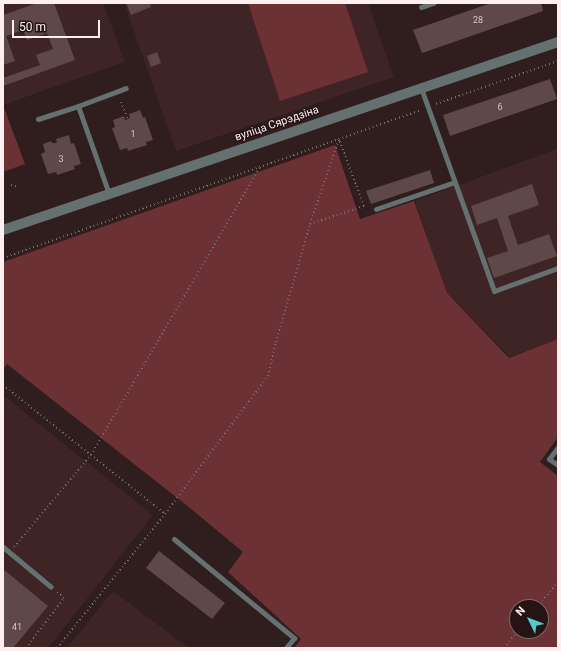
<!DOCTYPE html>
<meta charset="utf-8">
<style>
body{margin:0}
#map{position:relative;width:561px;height:651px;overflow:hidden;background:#301d1d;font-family:Roboto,sans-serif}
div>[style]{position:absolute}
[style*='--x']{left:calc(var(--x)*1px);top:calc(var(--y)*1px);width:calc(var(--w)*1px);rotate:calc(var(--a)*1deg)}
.built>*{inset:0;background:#3e2425}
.green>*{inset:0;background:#6c3135}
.building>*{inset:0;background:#5f4848}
.path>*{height:2px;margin-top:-1px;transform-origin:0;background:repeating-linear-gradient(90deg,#7d6b6b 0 1px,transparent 0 4px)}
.service>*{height:5px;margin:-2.5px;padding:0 2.5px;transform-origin:2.5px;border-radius:2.5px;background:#657171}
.minor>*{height:10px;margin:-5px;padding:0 5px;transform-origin:5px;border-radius:5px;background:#657171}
span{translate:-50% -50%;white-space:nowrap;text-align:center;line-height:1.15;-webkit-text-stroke:3px #261414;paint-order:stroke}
.number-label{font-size:9px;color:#d6c6c6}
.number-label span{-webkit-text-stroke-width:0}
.street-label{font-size:11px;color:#fef0f0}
.frame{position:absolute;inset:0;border:4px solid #fef0f0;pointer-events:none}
.north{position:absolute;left:509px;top:599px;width:40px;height:40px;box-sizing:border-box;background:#261414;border:1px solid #7c6c6c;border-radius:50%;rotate:313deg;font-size:11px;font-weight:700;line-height:16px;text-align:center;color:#fef0f0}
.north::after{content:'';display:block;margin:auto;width:14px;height:18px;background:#52cdcc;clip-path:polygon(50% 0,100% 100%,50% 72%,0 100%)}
.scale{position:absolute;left:12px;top:20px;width:88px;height:18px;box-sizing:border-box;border:2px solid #fef0f0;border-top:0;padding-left:5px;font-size:12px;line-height:14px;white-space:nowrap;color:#fef0f0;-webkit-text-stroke:3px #261414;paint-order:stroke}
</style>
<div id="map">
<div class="built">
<div style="clip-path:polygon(3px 3px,103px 3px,125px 62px,3px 105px)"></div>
<div style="clip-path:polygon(124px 3px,368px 3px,394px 77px,176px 151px)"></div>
<div style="clip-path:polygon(557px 149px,558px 339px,510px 357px,446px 292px,415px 201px)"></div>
<div style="clip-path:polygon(3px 395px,153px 515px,48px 648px,3px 648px)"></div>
<div style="clip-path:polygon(113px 591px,189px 648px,67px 648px)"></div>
</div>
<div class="green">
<div style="clip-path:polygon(248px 3px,345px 3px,368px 72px,280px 101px)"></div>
<div style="clip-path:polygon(3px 105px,25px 164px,3px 172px)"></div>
<div style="clip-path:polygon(evenodd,335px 145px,360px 219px,414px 201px,447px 293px,509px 358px,558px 339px,558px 437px,540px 462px,558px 476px,558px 648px,294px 648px,301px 639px,228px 572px,243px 552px,190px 508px,7px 364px,3px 369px,3px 262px,335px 145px,517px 607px,541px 607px,541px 631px,517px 631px,517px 607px)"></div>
</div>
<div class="building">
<div style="clip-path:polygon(37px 3px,54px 3px,75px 60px,3px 86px,3px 78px,40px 65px,36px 55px,53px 49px,47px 33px,27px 40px,23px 30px,6px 36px,15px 61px,3px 65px,3px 15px)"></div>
<div style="clip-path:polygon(126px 3px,150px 3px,151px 7px,131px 15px)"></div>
<div style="clip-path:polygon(491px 3px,541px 3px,543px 11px,422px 53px,413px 30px)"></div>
<div style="clip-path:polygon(157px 52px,161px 63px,151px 67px,147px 56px)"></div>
<div style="clip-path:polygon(550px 79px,557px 99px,450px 136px,443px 115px)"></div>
<div style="clip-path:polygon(140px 110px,143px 118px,145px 117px,153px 140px,146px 142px,147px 145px,128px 151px,127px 148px,120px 150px,112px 128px,115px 127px,113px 120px,124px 116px,125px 120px,130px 118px,129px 114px)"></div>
<div style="clip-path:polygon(69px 135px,71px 144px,74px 143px,81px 164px,74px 166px,75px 169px,57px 175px,56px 172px,48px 174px,41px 154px,45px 152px,43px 144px,51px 141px,52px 143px,55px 143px,57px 142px,56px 139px)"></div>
<div style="clip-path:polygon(430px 170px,434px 183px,371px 204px,366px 191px)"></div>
<div style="clip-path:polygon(532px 184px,539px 205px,508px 216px,518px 245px,549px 234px,557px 256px,494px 278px,487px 258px,508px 251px,497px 218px,477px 225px,471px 206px)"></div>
<div style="clip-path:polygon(159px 551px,225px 603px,212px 619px,146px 568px)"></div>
<div style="clip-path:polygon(3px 569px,48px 606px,13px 648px,3px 648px)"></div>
</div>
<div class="path">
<div style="--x:121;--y:102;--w:18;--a:68"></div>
<div style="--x:436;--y:104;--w:129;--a:-19.4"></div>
<div style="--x:11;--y:185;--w:7;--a:16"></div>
<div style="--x:310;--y:224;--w:57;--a:-18.4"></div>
<div style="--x:364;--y:206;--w:72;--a:-110.5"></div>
<div style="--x:3;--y:258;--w:442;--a:-19.5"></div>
<div style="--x:3;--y:385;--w:207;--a:38.5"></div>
<div style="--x:14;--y:547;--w:120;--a:-50.1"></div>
<div style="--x:91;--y:455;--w:334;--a:-59.6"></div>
<div style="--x:537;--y:607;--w:33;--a:-50"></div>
<div style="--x:26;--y:648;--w:63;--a:-52.8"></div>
<div style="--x:64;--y:598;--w:11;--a:-139"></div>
<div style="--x:57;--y:648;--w:172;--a:-51.1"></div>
<div style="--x:165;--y:514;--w:172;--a:-53.3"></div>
<div style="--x:268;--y:376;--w:35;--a:-77"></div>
<div style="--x:276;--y:342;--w:123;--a:-73.9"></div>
<div style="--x:310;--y:224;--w:90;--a:-71.2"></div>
<div style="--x:504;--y:648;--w:22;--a:-51"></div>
</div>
<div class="service">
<div style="--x:421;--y:7;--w:13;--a:-18"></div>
<div style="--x:421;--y:88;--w:216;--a:70.2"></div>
<div style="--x:494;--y:291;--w:68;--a:-19.8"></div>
<div style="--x:78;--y:106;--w:51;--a:-20.6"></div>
<div style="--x:38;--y:119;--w:42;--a:-18"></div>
<div style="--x:78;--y:106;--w:93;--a:70.6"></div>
<div style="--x:376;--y:209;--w:83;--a:-18.9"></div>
<div style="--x:558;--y:447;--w:15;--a:127"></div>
<div style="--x:549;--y:459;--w:11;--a:34"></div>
<div style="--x:174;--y:539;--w:156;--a:39.5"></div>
<div style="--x:294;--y:638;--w:13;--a:129"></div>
<div style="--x:3;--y:547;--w:62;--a:39.8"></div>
</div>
<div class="minor">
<div style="--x:3;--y:230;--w:586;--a:-18.71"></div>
</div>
<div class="number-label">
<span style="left:478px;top:20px">28</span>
<span style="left:500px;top:107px">6</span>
<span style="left:133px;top:134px">1</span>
<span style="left:61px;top:159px">3</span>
<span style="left:17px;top:627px">41</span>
</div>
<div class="street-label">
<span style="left:277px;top:124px;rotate:-19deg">вуліца Сярэдзіна</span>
</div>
<div class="frame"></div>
<div class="north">N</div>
<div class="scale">50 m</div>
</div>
